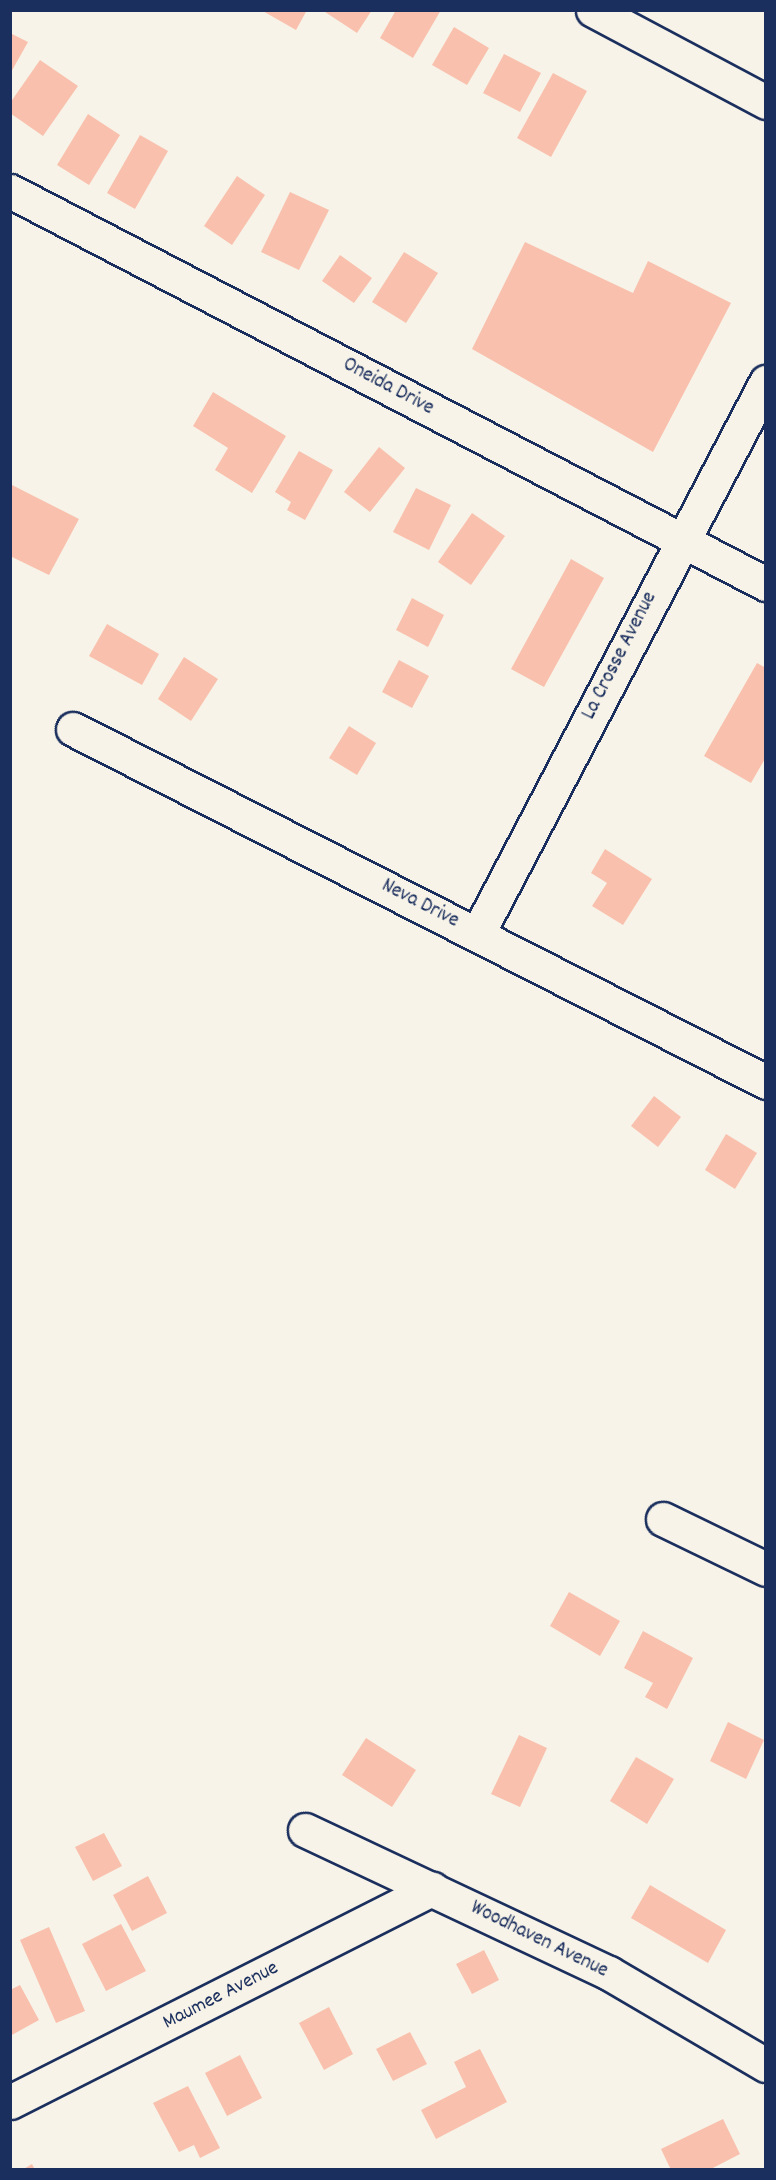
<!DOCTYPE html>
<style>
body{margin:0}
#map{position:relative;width:776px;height:2180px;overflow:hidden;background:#f7f3e8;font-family:Dekko,sans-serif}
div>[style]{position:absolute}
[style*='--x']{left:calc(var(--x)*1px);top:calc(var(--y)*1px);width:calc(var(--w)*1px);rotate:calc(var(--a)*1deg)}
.building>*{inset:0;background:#f9c1ad}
.roads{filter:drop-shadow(2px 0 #1b2f5e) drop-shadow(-2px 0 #1b2f5e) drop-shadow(0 2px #1b2f5e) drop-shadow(0 -2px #1b2f5e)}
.minor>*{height:33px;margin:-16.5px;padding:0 16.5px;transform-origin:16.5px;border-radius:16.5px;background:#f7f3e8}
span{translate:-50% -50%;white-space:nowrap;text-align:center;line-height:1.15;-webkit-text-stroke:6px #f7f3e8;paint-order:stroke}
.street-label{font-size:21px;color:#1b2f5e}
.frame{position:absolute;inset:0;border:12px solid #1b2f5e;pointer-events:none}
</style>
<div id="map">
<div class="building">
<div style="clip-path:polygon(261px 10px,307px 10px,296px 30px)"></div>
<div style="clip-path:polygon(322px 10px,372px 10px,357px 33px)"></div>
<div style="clip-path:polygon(396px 10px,441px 10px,413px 58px,380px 38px)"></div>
<div style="clip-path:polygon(454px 27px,489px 48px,467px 85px,432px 65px)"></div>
<div style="clip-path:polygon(10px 33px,28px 42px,10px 74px)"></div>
<div style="clip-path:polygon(504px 54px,541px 73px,520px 112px,483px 93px)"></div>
<div style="clip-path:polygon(40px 60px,78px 86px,43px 136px,10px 113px,10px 103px)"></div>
<div style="clip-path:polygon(553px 73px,587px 91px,551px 157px,517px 138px)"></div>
<div style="clip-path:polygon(88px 114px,120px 135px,89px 185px,57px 165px)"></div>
<div style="clip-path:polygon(140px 135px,168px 151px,135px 209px,107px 193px)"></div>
<div style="clip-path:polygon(237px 176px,265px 195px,232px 245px,204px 226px)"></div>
<div style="clip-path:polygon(290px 192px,329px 210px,299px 270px,261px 252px)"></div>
<div style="clip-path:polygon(525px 242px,633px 293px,648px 261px,731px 303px,653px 452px,472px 349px)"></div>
<div style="clip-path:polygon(404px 252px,438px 273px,406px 323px,372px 302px)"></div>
<div style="clip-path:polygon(340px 255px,372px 278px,354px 303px,322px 281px)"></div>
<div style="clip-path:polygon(213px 392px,286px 436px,252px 493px,215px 470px,228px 448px,193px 426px)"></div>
<div style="clip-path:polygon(379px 447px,405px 468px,370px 512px,344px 492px)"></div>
<div style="clip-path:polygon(299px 451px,333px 470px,305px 520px,287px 510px,291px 502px,275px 492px)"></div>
<div style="clip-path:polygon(10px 484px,79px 519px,49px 575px,10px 556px)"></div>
<div style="clip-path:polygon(416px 488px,451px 505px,429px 550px,393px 532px)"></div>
<div style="clip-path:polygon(472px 513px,505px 536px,471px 585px,438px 562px)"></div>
<div style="clip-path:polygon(571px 559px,604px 578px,544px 687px,511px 669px)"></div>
<div style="clip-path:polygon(412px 598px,444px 615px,428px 647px,396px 630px)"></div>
<div style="clip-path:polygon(107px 624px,159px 654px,142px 685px,89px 656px)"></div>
<div style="clip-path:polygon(184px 657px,218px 679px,191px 721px,158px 699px)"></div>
<div style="clip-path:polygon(399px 660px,429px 676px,412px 708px,382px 692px)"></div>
<div style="clip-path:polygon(757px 663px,766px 668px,766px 757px,751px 783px,704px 756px)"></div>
<div style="clip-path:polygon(349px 726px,376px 743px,357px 775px,329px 758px)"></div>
<div style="clip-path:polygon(605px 849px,652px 879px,623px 925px,592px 906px,607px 883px,591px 873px)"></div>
<div style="clip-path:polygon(654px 1096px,681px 1117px,658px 1147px,631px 1126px)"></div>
<div style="clip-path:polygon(726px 1134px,757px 1153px,735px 1189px,705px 1170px)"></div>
<div style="clip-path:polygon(569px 1592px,620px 1621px,600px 1656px,550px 1626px)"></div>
<div style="clip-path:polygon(643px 1631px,693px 1658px,667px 1709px,645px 1697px,653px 1683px,624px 1668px)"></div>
<div style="clip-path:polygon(728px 1722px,764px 1740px,746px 1779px,710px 1761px)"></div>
<div style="clip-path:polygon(519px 1735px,547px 1748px,520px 1807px,491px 1794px)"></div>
<div style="clip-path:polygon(366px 1738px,416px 1770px,392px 1807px,342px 1775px)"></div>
<div style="clip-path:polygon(636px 1757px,674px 1779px,647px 1824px,610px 1801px)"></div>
<div style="clip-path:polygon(104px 1833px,122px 1866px,93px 1881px,75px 1847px)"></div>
<div style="clip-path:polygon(148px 1876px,167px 1913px,132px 1931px,113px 1895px)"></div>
<div style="clip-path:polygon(650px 1885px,726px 1930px,708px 1963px,631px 1918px)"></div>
<div style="clip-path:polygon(121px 1924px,146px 1971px,106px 1991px,82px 1944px)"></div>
<div style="clip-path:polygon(49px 1927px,85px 2011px,56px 2023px,20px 1940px)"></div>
<div style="clip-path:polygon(484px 1950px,499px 1980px,472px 1994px,456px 1964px)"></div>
<div style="clip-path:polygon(20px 1985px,39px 2020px,10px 2036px,10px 1990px)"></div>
<div style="clip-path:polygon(329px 2007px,353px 2054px,324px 2070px,299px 2023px)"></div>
<div style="clip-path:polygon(410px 2032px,427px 2064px,393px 2081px,376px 2049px)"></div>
<div style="clip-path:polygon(480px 2049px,507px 2102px,436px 2139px,421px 2110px,466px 2087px,454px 2062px)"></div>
<div style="clip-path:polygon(240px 2055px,262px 2098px,227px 2116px,205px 2073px)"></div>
<div style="clip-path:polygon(188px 2086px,220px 2148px,200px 2158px,194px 2145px,179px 2152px,153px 2103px)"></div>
<div style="clip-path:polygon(723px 2119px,740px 2154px,709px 2170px,671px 2170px,661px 2149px)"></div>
<div style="clip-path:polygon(32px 2164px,35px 2170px,22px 2170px)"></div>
</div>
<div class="roads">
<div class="minor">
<div style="--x:593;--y:10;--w:196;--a:28"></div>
<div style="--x:10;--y:191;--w:852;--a:27.47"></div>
<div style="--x:73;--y:729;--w:778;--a:26.99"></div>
<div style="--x:478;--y:933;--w:622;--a:-62.4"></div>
<div style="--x:663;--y:1519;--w:114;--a:25.9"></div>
<div style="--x:305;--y:1830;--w:336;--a:25.2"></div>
<div style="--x:609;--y:1973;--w:182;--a:30.4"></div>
<div style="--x:10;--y:2102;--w:473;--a:-26.8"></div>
</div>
</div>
<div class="street-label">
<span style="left:388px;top:387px;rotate:28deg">Oneida Drive</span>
<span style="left:620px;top:656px;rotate:-63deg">La Crosse Avenue</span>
<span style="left:420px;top:904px;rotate:27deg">Neva Drive</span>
<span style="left:539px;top:1940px;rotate:26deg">Woodhaven Avenue</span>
<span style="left:221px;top:1996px;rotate:-27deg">Maumee Avenue</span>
</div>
<div class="frame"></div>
</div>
